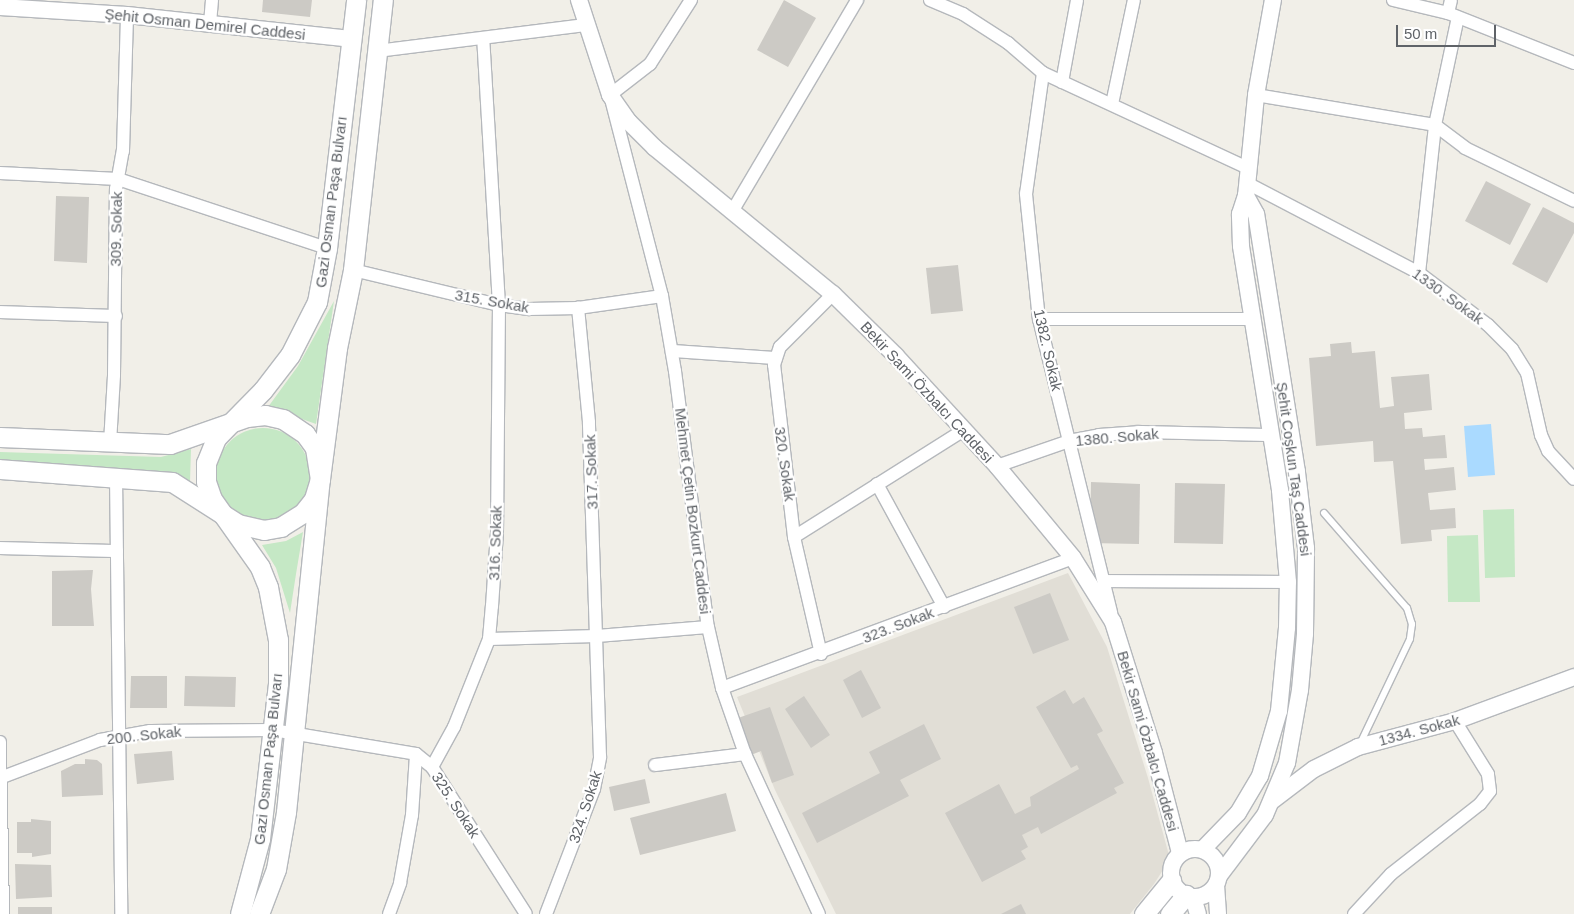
<!DOCTYPE html>
<meta charset="utf-8">
<style>
body{margin:0}
#map{position:relative;width:1574px;height:914px;overflow:hidden;background:#f1efe8;font-family:Arial,sans-serif}
div>[style]{position:absolute}
[style*='--x']{left:calc(var(--x)*1px);top:calc(var(--y)*1px);width:calc(var(--w)*1px);rotate:calc(var(--a)*1deg)}
.education>*{inset:0;background:#e1ded6}
.green>*{inset:0;background:#c5e8c5}
.round{border-radius:50%}
.water>*{inset:0;background:#aadaff}
.building>*{inset:0;background:#cccac5}
.roads{filter:drop-shadow(1px 0 #b5b8bc) drop-shadow(-1px 0 #b5b8bc) drop-shadow(0 1px #b5b8bc) drop-shadow(0 -1px #b5b8bc)}
.service>*{height:6px;margin:-3px;padding:0 3px;transform-origin:3px;border-radius:3px;background:#fff}
.minor>*{height:12px;margin:-6px;padding:0 6px;transform-origin:6px;border-radius:6px;background:#fff}
.tertiary>*{height:16px;margin:-8px;padding:0 8px;transform-origin:8px;border-radius:8px;background:#fff}
.tertiary>.ring{margin:-8px;padding:0;box-sizing:content-box;background:none;border:16px solid #fff;border-radius:50%}
.secondary>*{height:19px;margin:-9.5px;padding:0 9.5px;transform-origin:9.5px;border-radius:9.5px;background:#fff}
span{translate:-50% -50%;white-space:nowrap;text-align:center;line-height:1.15;-webkit-text-stroke:4.5px #fff;paint-order:stroke}
.street-label{font-size:15px;color:#5f6368}
.scale{position:absolute;left:1396px;top:25px;width:100px;height:22px;box-sizing:border-box;border:2px solid #5f6368;border-top:0;padding-left:6px;font-size:15px;line-height:18px;white-space:nowrap;color:#5f6368;-webkit-text-stroke:4px #fff;paint-order:stroke}
</style>
<div id="map">
<div class="education">
<div style="clip-path:polygon(1068px 573px,1107px 647px,1148px 778px,1170px 859px,1154px 884px,1130px 914px,836px 914px,775px 790px,737px 697px)"></div>
</div>
<div class="green">
<div style="clip-path:polygon(334px 301px,316px 424px,268px 407px,298px 366px)"></div>
<div class="round" style="left:216px;top:428px;width:94px;height:94px"></div>
<div style="clip-path:polygon(191px 449px,190px 482px,0 464px,0 452px,161px 457px)"></div>
<div style="clip-path:polygon(1514px 509px,1515px 577px,1485px 578px,1483px 510px)"></div>
<div style="clip-path:polygon(303px 532px,296px 574px,290px 613px,276px 568px,262px 545px,286px 541px)"></div>
<div style="clip-path:polygon(1478px 535px,1480px 602px,1448px 602px,1447px 536px)"></div>
</div>
<div class="water">
<div style="clip-path:polygon(1491px 424px,1495px 475px,1468px 477px,1464px 426px)"></div>
</div>
<div class="building">
<div style="clip-path:polygon(263px 0,312px 0,310px 17px,262px 12px)"></div>
<div style="clip-path:polygon(784px 0,816px 18px,788px 67px,757px 50px)"></div>
<div style="clip-path:polygon(1486px 181px,1531px 204px,1510px 245px,1465px 221px)"></div>
<div style="clip-path:polygon(56px 196px,89px 197px,87px 263px,54px 261px)"></div>
<div style="clip-path:polygon(1543px 207px,1574px 223px,1574px 233px,1547px 283px,1512px 264px)"></div>
<div style="clip-path:polygon(958px 265px,963px 311px,931px 314px,926px 268px)"></div>
<div style="clip-path:polygon(1351px 342px,1352px 353px,1375px 351px,1380px 408px,1394px 406px,1391px 377px,1429px 374px,1432px 410px,1404px 413px,1405px 429px,1422px 428px,1423px 437px,1445px 435px,1447px 458px,1424px 459px,1425px 470px,1454px 467px,1456px 490px,1428px 493px,1430px 510px,1455px 508px,1456px 528px,1431px 530px,1432px 541px,1401px 544px,1393px 461px,1374px 462px,1373px 441px,1316px 446px,1309px 358px,1331px 356px,1330px 344px)"></div>
<div style="clip-path:polygon(1091px 482px,1140px 484px,1139px 544px,1090px 543px)"></div>
<div style="clip-path:polygon(1175px 483px,1225px 484px,1223px 544px,1174px 543px)"></div>
<div style="clip-path:polygon(93px 570px,91px 589px,94px 626px,52px 626px,52px 571px)"></div>
<div style="clip-path:polygon(1050px 593px,1069px 640px,1033px 654px,1014px 607px)"></div>
<div style="clip-path:polygon(861px 670px,881px 708px,862px 718px,843px 680px)"></div>
<div style="clip-path:polygon(131px 676px,167px 676px,167px 708px,130px 708px)"></div>
<div style="clip-path:polygon(185px 676px,236px 677px,235px 707px,184px 706px)"></div>
<div style="clip-path:polygon(1065px 690px,1073px 704px,1084px 697px,1103px 731px,1097px 734px,1124px 783px,1114px 788px,1117px 793px,1041px 834px,1038px 827px,1022px 835px,1028px 847px,1021px 851px,1026px 859px,982px 882px,945px 813px,999px 784px,1015px 814px,1031px 806px,1030px 797px,1079px 769px,1077px 765px,1071px 768px,1036px 707px)"></div>
<div style="clip-path:polygon(804px 696px,830px 735px,811px 748px,785px 709px)"></div>
<div style="clip-path:polygon(770px 707px,794px 775px,772px 783px,761px 751px,751px 755px,738px 718px)"></div>
<div style="clip-path:polygon(924px 724px,941px 759px,900px 780px,909px 796px,817px 843px,802px 813px,880px 773px,869px 752px)"></div>
<div style="clip-path:polygon(172px 751px,174px 780px,137px 784px,134px 754px)"></div>
<div style="clip-path:polygon(85px 759px,97px 760px,102px 764px,103px 795px,62px 797px,61px 771px,75px 764px,85px 764px)"></div>
<div style="clip-path:polygon(645px 779px,650px 803px,614px 811px,609px 787px)"></div>
<div style="clip-path:polygon(726px 793px,736px 831px,640px 855px,630px 818px)"></div>
<div style="clip-path:polygon(31px 819px,51px 821px,51px 854px,32px 857px,32px 853px,17px 853px,17px 822px,31px 822px)"></div>
<div style="clip-path:polygon(15px 864px,51px 865px,52px 897px,16px 899px)"></div>
<div style="clip-path:polygon(1021px 904px,1026px 914px,1001px 914px)"></div>
<div style="clip-path:polygon(18px 907px,52px 907px,52px 914px,18px 914px)"></div>
</div>
<div class="roads">
<div class="service">
<div style="--x:1324;--y:513;--w:126;--a:48.9"></div>
<div style="--x:1407;--y:608;--w:17;--a:73"></div>
<div style="--x:1412;--y:624;--w:15;--a:98"></div>
<div style="--x:1410;--y:639;--w:116;--a:115.5"></div>
</div>
<div class="minor">
<div style="--x:691;--y:0;--w:76;--a:122.6"></div>
<div style="--x:650;--y:64;--w:51;--a:142.2"></div>
<div style="--x:610;--y:95;--w:208;--a:75.5"></div>
<div style="--x:662;--y:296;--w:76;--a:80.2"></div>
<div style="--x:675;--y:371;--w:258;--a:82.7"></div>
<div style="--x:708;--y:627;--w:63;--a:77.1"></div>
<div style="--x:722;--y:688;--w:70;--a:70.8"></div>
<div style="--x:745;--y:754;--w:176;--a:65.2"></div>
<div style="--x:930;--y:0;--w:36;--a:23"></div>
<div style="--x:963;--y:14;--w:54;--a:32.8"></div>
<div style="--x:1008;--y:43;--w:46;--a:40.6"></div>
<div style="--x:1043;--y:73;--w:226;--a:24.9"></div>
<div style="--x:1393;--y:0;--w:57;--a:13.3"></div>
<div style="--x:1448;--y:13;--w:136;--a:21.6"></div>
<div style="--x:1448;--y:13;--w:13;--a:-77"></div>
<div style="--x:210;--y:23;--w:23;--a:-85"></div>
<div style="--x:377;--y:51;--w:212;--a:-7.1"></div>
<div style="--x:1043;--y:73;--w:122;--a:98"></div>
<div style="--x:1026;--y:194;--w:126;--a:84.1"></div>
<div style="--x:1039;--y:319;--w:303;--a:76.2"></div>
<div style="--x:1062;--y:82;--w:83;--a:-79.6"></div>
<div style="--x:1256;--y:95;--w:181;--a:9.5"></div>
<div style="--x:1435;--y:125;--w:38;--a:37"></div>
<div style="--x:1465;--y:148;--w:121;--a:25.9"></div>
<div style="--x:1112;--y:104;--w:106;--a:-78.1"></div>
<div style="--x:0;--y:173;--w:118;--a:2.9"></div>
<div style="--x:118;--y:179;--w:220;--a:18.3"></div>
<div style="--x:1247;--y:183;--w:194;--a:27.6"></div>
<div style="--x:1419;--y:273;--w:86;--a:37"></div>
<div style="--x:1488;--y:325;--w:34;--a:45"></div>
<div style="--x:1512;--y:349;--w:28;--a:58"></div>
<div style="--x:1527;--y:373;--w:64;--a:77.3"></div>
<div style="--x:1541;--y:435;--w:17;--a:66"></div>
<div style="--x:1548;--y:451;--w:38;--a:47"></div>
<div style="--x:733;--y:210;--w:244;--a:-59.4"></div>
<div style="--x:353;--y:270;--w:150;--a:13.5"></div>
<div style="--x:499;--y:305;--w:30;--a:8"></div>
<div style="--x:529;--y:309;--w:49;--a:-1.2"></div>
<div style="--x:578;--y:308;--w:85;--a:-8.1"></div>
<div style="--x:1419;--y:273;--w:149;--a:-83.8"></div>
<div style="--x:1435;--y:125;--w:110;--a:-78"></div>
<div style="--x:0;--y:312;--w:116;--a:2"></div>
<div style="--x:1039;--y:319;--w:214;--a:0"></div>
<div style="--x:672;--y:351;--w:104;--a:3.9"></div>
<div style="--x:110;--y:443;--w:68;--a:-86.6"></div>
<div style="--x:114;--y:375;--w:186;--a:-89.4"></div>
<div style="--x:116;--y:189;--w:39;--a:-80"></div>
<div style="--x:123;--y:151;--w:136;--a:-88.3"></div>
<div style="--x:997;--y:466;--w:76;--a:-19.1"></div>
<div style="--x:1069;--y:441;--w:31;--a:-11"></div>
<div style="--x:1099;--y:435;--w:39;--a:-4"></div>
<div style="--x:1138;--y:432;--w:133;--a:1.3"></div>
<div style="--x:116;--y:476;--w:438;--a:89.3"></div>
<div style="--x:877;--y:484;--w:140;--a:61.4"></div>
<div style="--x:794;--y:537;--w:201;--a:-32.2"></div>
<div style="--x:0;--y:548;--w:117;--a:1.5"></div>
<div style="--x:1104;--y:581;--w:184;--a:0.3"></div>
<div style="--x:489;--y:639;--w:108;--a:-1.6"></div>
<div style="--x:597;--y:636;--w:111;--a:-4.6"></div>
<div style="--x:821;--y:654;--w:120;--a:-103"></div>
<div style="--x:794;--y:537;--w:173;--a:-96.6"></div>
<div style="--x:774;--y:365;--w:19;--a:-72"></div>
<div style="--x:780;--y:347;--w:75;--a:-45"></div>
<div style="--x:722;--y:688;--w:374;--a:-20.3"></div>
<div style="--x:0;--y:742;--w:172;--a:89"></div>
<div style="--x:655;--y:765;--w:91;--a:-7"></div>
<div style="--x:432;--y:767;--w:46;--a:-61.2"></div>
<div style="--x:454;--y:727;--w:95;--a:-68.3"></div>
<div style="--x:489;--y:639;--w:33;--a:-85"></div>
<div style="--x:492;--y:606;--w:73;--a:-86.1"></div>
<div style="--x:497;--y:533;--w:228;--a:-89.5"></div>
<div style="--x:499;--y:305;--w:266;--a:-93.4"></div>
<div style="--x:0;--y:778;--w:107;--a:-20.8"></div>
<div style="--x:100;--y:740;--w:51;--a:-10.2"></div>
<div style="--x:150;--y:731;--w:123;--a:-0.5"></div>
<div style="--x:273;--y:730;--w:145;--a:9.5"></div>
<div style="--x:416;--y:754;--w:21;--a:39"></div>
<div style="--x:432;--y:767;--w:174;--a:57.4"></div>
<div style="--x:389;--y:914;--w:33;--a:-70"></div>
<div style="--x:400;--y:883;--w:69;--a:-80"></div>
<div style="--x:412;--y:815;--w:61;--a:-86.2"></div>
<div style="--x:546;--y:914;--w:134;--a:-69"></div>
<div style="--x:594;--y:789;--w:33;--a:-79"></div>
<div style="--x:600;--y:757;--w:335;--a:-91.9"></div>
<div style="--x:589;--y:422;--w:115;--a:-95.5"></div>
<div style="--x:1354;--y:914;--w:54;--a:-47.2"></div>
<div style="--x:1391;--y:874;--w:113;--a:-38.2"></div>
<div style="--x:1480;--y:804;--w:16;--a:-52"></div>
<div style="--x:1490;--y:791;--w:17;--a:-97"></div>
<div style="--x:1488;--y:774;--w:62;--a:-121.9"></div>
</div>
<div class="tertiary">
<div style="--x:579;--y:0;--w:100;--a:71.9"></div>
<div style="--x:610;--y:95;--w:33;--a:55"></div>
<div style="--x:629;--y:122;--w:37;--a:45"></div>
<div style="--x:655;--y:148;--w:230;--a:39.4"></div>
<div style="--x:833;--y:294;--w:88;--a:44.5"></div>
<div style="--x:896;--y:356;--w:149;--a:47.4"></div>
<div style="--x:997;--y:466;--w:119;--a:50.4"></div>
<div style="--x:1073;--y:558;--w:75;--a:58"></div>
<div style="--x:1113;--y:622;--w:137;--a:72.6"></div>
<div style="--x:1154;--y:753;--w:103;--a:75.4"></div>
<div style="--x:0;--y:7;--w:127;--a:3.6"></div>
<div style="--x:127;--y:15;--w:225;--a:6.1"></div>
<div style="--x:1273;--y:800;--w:51;--a:-37.1"></div>
<div style="--x:1314;--y:769;--w:49;--a:-26.6"></div>
<div style="--x:1358;--y:747;--w:100;--a:-15"></div>
<div style="--x:1455;--y:721;--w:127;--a:-20.3"></div>
<div class="ring" style="left:1171px;top:849px;width:32px;height:32px"></div>
<div style="--x:1203;--y:849;--w:50;--a:-45.8"></div>
<div style="--x:1238;--y:813;--w:43;--a:-59.3"></div>
<div style="--x:1260;--y:776;--w:68;--a:-73.7"></div>
<div style="--x:1279;--y:711;--w:83;--a:-84.5"></div>
<div style="--x:1287;--y:628;--w:46;--a:-88.8"></div>
<div style="--x:1288;--y:582;--w:92;--a:-95"></div>
<div style="--x:1280;--y:490;--w:247;--a:-99.1"></div>
<div style="--x:1241;--y:246;--w:32;--a:-92"></div>
<div style="--x:1240;--y:214;--w:19;--a:-72"></div>
<div style="--x:1246;--y:196;--w:101;--a:-84.3"></div>
<div style="--x:1256;--y:95;--w:97;--a:-79.9"></div>
<div style="--x:1219;--y:876;--w:76;--a:-53"></div>
<div style="--x:1265;--y:815;--w:56;--a:-67.1"></div>
<div style="--x:1287;--y:763;--w:74;--a:-79.9"></div>
<div style="--x:1300;--y:690;--w:56;--a:-84.9"></div>
<div style="--x:1305;--y:634;--w:86;--a:-89.3"></div>
<div style="--x:1306;--y:548;--w:77;--a:-96.8"></div>
<div style="--x:1297;--y:472;--w:261;--a:-99"></div>
<div style="--x:1256;--y:214;--w:21;--a:-119"></div>
<div style="--x:1216;--y:885;--w:29;--a:86"></div>
<div style="--x:1193;--y:897;--w:18;--a:74"></div>
</div>
<div class="secondary">
<div style="--x:0;--y:437;--w:170;--a:2.4"></div>
<div style="--x:170;--y:444;--w:82;--a:-19.3"></div>
<div style="--x:247;--y:417;--w:18;--a:-6"></div>
<div style="--x:265;--y:415;--w:18;--a:13"></div>
<div style="--x:283;--y:419;--w:27;--a:34"></div>
<div style="--x:305;--y:434;--w:17;--a:54"></div>
<div style="--x:315;--y:448;--w:31;--a:81"></div>
<div style="--x:320;--y:479;--w:21;--a:107"></div>
<div style="--x:314;--y:499;--w:18;--a:128"></div>
<div style="--x:303;--y:513;--w:26;--a:148"></div>
<div style="--x:281;--y:527;--w:17;--a:170"></div>
<div style="--x:264;--y:530;--w:27;--a:-167"></div>
<div style="--x:238;--y:524;--w:78;--a:-147.5"></div>
<div style="--x:172;--y:482;--w:172;--a:-175.7"></div>
<div style="--x:240;--y:914;--w:78;--a:-75.1"></div>
<div style="--x:260;--y:839;--w:157;--a:-83.4"></div>
<div style="--x:278;--y:683;--w:43;--a:-90"></div>
<div style="--x:278;--y:640;--w:54;--a:-100.7"></div>
<div style="--x:268;--y:587;--w:22;--a:-112"></div>
<div style="--x:260;--y:567;--w:83;--a:-125.2"></div>
<div style="--x:212;--y:499;--w:18;--a:-109"></div>
<div style="--x:206;--y:482;--w:19;--a:-90"></div>
<div style="--x:206;--y:463;--w:27;--a:-68"></div>
<div style="--x:216;--y:438;--w:67;--a:-45.6"></div>
<div style="--x:263;--y:390;--w:44;--a:-52.4"></div>
<div style="--x:290;--y:355;--w:59;--a:-63"></div>
<div style="--x:317;--y:302;--w:55;--a:-79.5"></div>
<div style="--x:327;--y:248;--w:250;--a:-83.3"></div>
<div style="--x:259;--y:914;--w:48;--a:-69.3"></div>
<div style="--x:276;--y:869;--w:58;--a:-80"></div>
<div style="--x:286;--y:812;--w:335;--a:-84.2"></div>
<div style="--x:320;--y:479;--w:132;--a:-82.6"></div>
<div style="--x:337;--y:348;--w:80;--a:-78.4"></div>
<div style="--x:353;--y:270;--w:272;--a:-83.7"></div>
<div style="--x:1144;--y:914;--w:43;--a:-50.7"></div>
<div style="--x:1170;--y:914;--w:25;--a:-50"></div>
</div>
</div>
<div class="street-label">
<span style="left:205px;top:24px;rotate:6deg">Şehit Osman Demirel Caddesi</span>
<span style="left:331px;top:202px;rotate:-83deg">Gazi Osman Paşa Bulvarı</span>
<span style="left:116px;top:229px;rotate:-89deg">309. Sokak</span>
<span style="left:1448px;top:296px;rotate:36deg">1330. Sokak</span>
<span style="left:492px;top:301px;rotate:10deg">315. Sokak</span>
<span style="left:1048px;top:350px;rotate:77deg">1382. Sokak</span>
<span style="left:927px;top:392px;rotate:47deg">Bekir Sami Özbalcı Caddesi</span>
<span style="left:1117px;top:437px;rotate:-5deg">1380. Sokak</span>
<span style="left:785px;top:464px;rotate:82deg">320. Sokak</span>
<span style="left:1294px;top:469px;rotate:82deg">Şehit Coşkun Taş Caddesi</span>
<span style="left:591px;top:472px;rotate:-92deg">317. Sokak</span>
<span style="left:693px;top:511px;rotate:83deg">Mehmet Çetin Bozkurt Caddesi</span>
<span style="left:495px;top:543px;rotate:-88deg">316. Sokak</span>
<span style="left:898px;top:625px;rotate:-21deg">323. Sokak</span>
<span style="left:1419px;top:730px;rotate:-15deg">1334. Sokak</span>
<span style="left:144px;top:735px;rotate:-6deg">200. Sokak</span>
<span style="left:1148px;top:741px;rotate:74deg">Bekir Sami Özbalcı Caddesi</span>
<span style="left:268px;top:759px;rotate:-84deg">Gazi Osman Paşa Bulvarı</span>
<span style="left:456px;top:805px;rotate:57deg">325. Sokak</span>
<span style="left:585px;top:807px;rotate:-72deg">324. Sokak</span>
</div>
<div class="scale">50 m</div>
</div>
